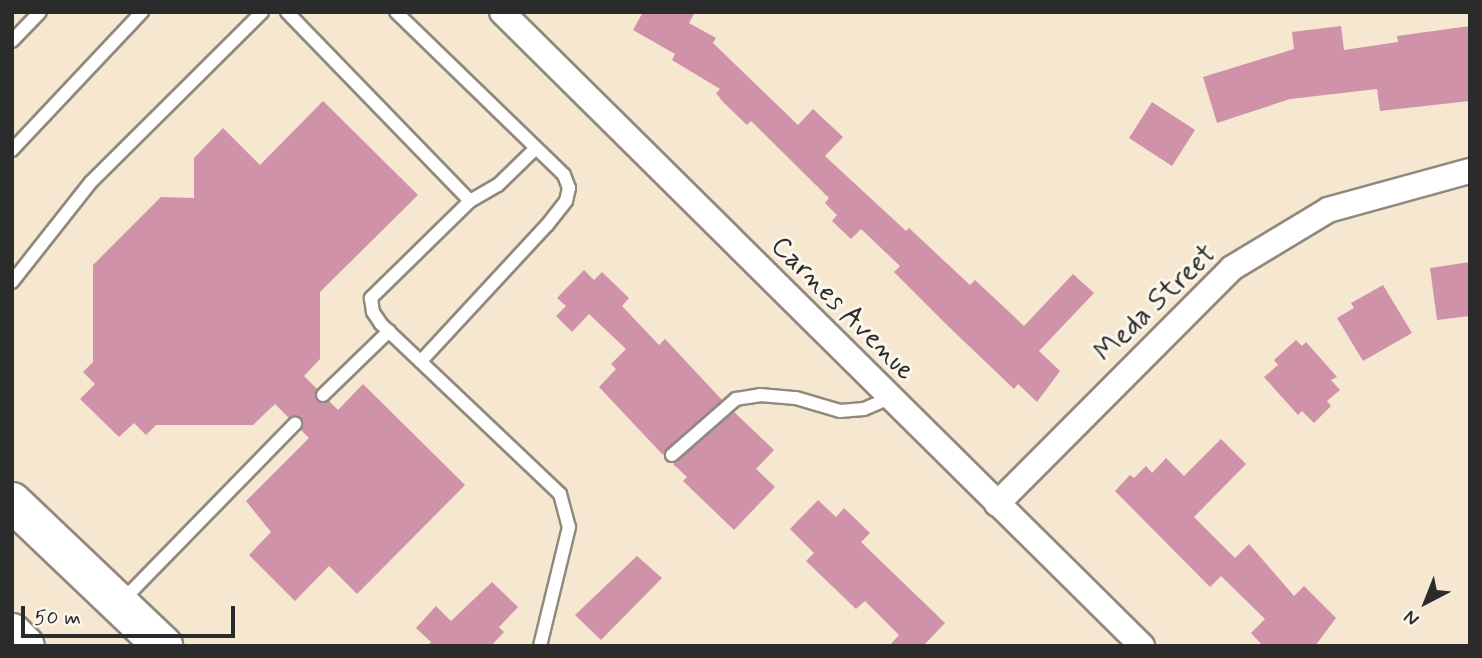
<!DOCTYPE html>
<style>
body{margin:0}
#map{position:relative;width:1482px;height:658px;overflow:hidden;background:#f5e7d0;font-family:Mynerve,sans-serif}
div>[style]{position:absolute}
[style*='--x']{left:calc(var(--x)*1px);top:calc(var(--y)*1px);width:calc(var(--w)*1px);rotate:calc(var(--a)*1deg)}
.building>*{inset:0;background:#cf92a9}
.roads{filter:drop-shadow(2px 0 #90897e) drop-shadow(-2px 0 #90897e) drop-shadow(0 2px #90897e) drop-shadow(0 -2px #90897e)}
.service>*{height:12px;margin:-6px;padding:0 6px;transform-origin:6px;border-radius:6px;background:#fff}
.minor>*{height:24px;margin:-12px;padding:0 12px;transform-origin:12px;border-radius:12px;background:#fff}
.primary>*{height:38px;margin:-19px;padding:0 19px;transform-origin:19px;border-radius:19px;background:#fff}
span{translate:-50% -50%;white-space:nowrap;text-align:center;line-height:1.15;-webkit-text-stroke:6px #fbf7ec;paint-order:stroke}
.street-label{font-size:28px;color:#2b2b2b}
.frame{position:absolute;inset:0;border:14px solid #2b2b2b;pointer-events:none}
.north{position:absolute;left:1391px;top:567px;width:70px;height:70px;-webkit-text-stroke:5px #fbf7ec;paint-order:stroke;rotate:222deg;font-size:19px;font-weight:700;line-height:28px;text-align:center;color:#2b2b2b}
.north::after{content:'';display:block;margin:auto;width:24px;height:32px;background:#2b2b2b;clip-path:polygon(50% 0,100% 100%,50% 72%,0 100%)}
.scale{position:absolute;left:21px;top:606px;width:214px;height:32px;box-sizing:border-box;border:4px solid #2b2b2b;border-top:0;padding-left:9px;font-size:21px;line-height:24px;white-space:nowrap;color:#2b2b2b;-webkit-text-stroke:5px #fbf7ec;paint-order:stroke}
</style>
<div id="map">
<div class="building">
<div style="clip-path:polygon(643px 12px,695px 12px,689px 23px,716px 38px,713px 43px,798px 125px,813px 109px,843px 137px,825px 156px,906px 231px,909px 228px,970px 285px,975px 280px,1024px 326px,1073px 274px,1094px 293px,1039px 351px,1060px 371px,1037px 402px,1018px 384px,1014px 389px,948px 326px,894px 272px,900px 266px,861px 229px,851px 239px,832px 221px,837px 215px,825px 203px,829px 198px,751px 121px,747px 125px,723px 102px,716px 93px,720px 89px,672px 60px,675px 54px,633px 30px)"></div>
<div style="clip-path:polygon(1341px 26px,1344px 50px,1398px 42px,1397px 36px,1470px 26px,1470px 101px,1380px 111px,1377px 89px,1290px 99px,1217px 123px,1203px 77px,1294px 49px,1292px 32px)"></div>
<div style="clip-path:polygon(323px 101px,418px 195px,320px 292px,320px 359px,304px 376px,317px 389px,317px 402px,329px 401px,338px 410px,363px 384px,465px 485px,357px 594px,329px 566px,295px 601px,249px 555px,271px 532px,246px 501px,309px 438px,301px 430px,301px 417px,289px 418px,275px 404px,253px 425px,156px 425px,146px 435px,134px 423px,119px 437px,80px 399px,95px 384px,83px 372px,93px 362px,93px 265px,161px 197px,194px 198px,194px 158px,223px 128px,260px 165px)"></div>
<div style="clip-path:polygon(1152px 102px,1195px 130px,1172px 166px,1129px 138px)"></div>
<div style="clip-path:polygon(1470px 262px,1470px 316px,1437px 320px,1430px 268px)"></div>
<div style="clip-path:polygon(584px 270px,594px 280px,602px 272px,629px 298px,622px 306px,659px 345px,665px 339px,722px 400px,663px 455px,599px 387px,616px 369px,611px 364px,626px 349px,589px 314px,572px 332px,556px 316px,566px 306px,557px 298px)"></div>
<div style="clip-path:polygon(1383px 285px,1412px 333px,1363px 361px,1337px 318px,1354px 308px,1351px 303px)"></div>
<div style="clip-path:polygon(1296px 340px,1302px 346px,1306px 342px,1337px 377px,1331px 380px,1340px 390px,1327px 401px,1331px 406px,1314px 423px,1302px 411px,1298px 415px,1264px 377px,1278px 365px,1274px 360px)"></div>
<div style="clip-path:polygon(734px 412px,774px 450px,756px 469px,775px 487px,734px 530px,683px 481px,687px 477px,673px 464px)"></div>
<div style="clip-path:polygon(1221px 439px,1246px 464px,1194px 517px,1235px 558px,1249px 544px,1294px 596px,1304px 586px,1336px 618px,1315px 646px,1263px 646px,1251px 633px,1265px 619px,1221px 576px,1210px 587px,1115px 491px,1130px 475px,1134px 478px,1146px 466px,1152px 473px,1166px 458px,1184px 476px)"></div>
<div style="clip-path:polygon(818px 500px,836px 517px,844px 508px,870px 533px,861px 542px,945px 623px,923px 646px,889px 646px,899px 635px,865px 601px,856px 609px,806px 561px,814px 553px,790px 529px)"></div>
<div style="clip-path:polygon(637px 556px,662px 578px,601px 640px,575px 615px)"></div>
<div style="clip-path:polygon(492px 582px,518px 607px,499px 627px,504px 632px,491px 646px,427px 646px,431px 642px,416px 628px,436px 606px,451px 621px)"></div>
</div>
<div class="roads">
<div class="service">
<div style="--x:287;--y:12;--w:263;--a:45.9"></div>
<div style="--x:470;--y:201;--w:32;--a:-30"></div>
<div style="--x:498;--y:185;--w:53;--a:-44.2"></div>
<div style="--x:396;--y:12;--w:234;--a:44.1"></div>
<div style="--x:564;--y:175;--w:14;--a:69"></div>
<div style="--x:569;--y:188;--w:13;--a:103"></div>
<div style="--x:566;--y:201;--w:31;--a:128"></div>
<div style="--x:547;--y:225;--w:184;--a:132.8"></div>
<div style="--x:12;--y:41;--w:40;--a:-46"></div>
<div style="--x:12;--y:150;--w:190;--a:-46.7"></div>
<div style="--x:470;--y:201;--w:139;--a:135.6"></div>
<div style="--x:371;--y:298;--w:14;--a:82"></div>
<div style="--x:373;--y:312;--w:14;--a:56"></div>
<div style="--x:381;--y:324;--w:247;--a:43.5"></div>
<div style="--x:560;--y:494;--w:34;--a:75"></div>
<div style="--x:569;--y:527;--w:122;--a:103.7"></div>
<div style="--x:12;--y:282;--w:127;--a:-51.7"></div>
<div style="--x:91;--y:182;--w:241;--a:-44.8"></div>
<div style="--x:323;--y:395;--w:92;--a:-44.1"></div>
<div style="--x:672;--y:455;--w:85;--a:-41.2"></div>
<div style="--x:736;--y:399;--w:24;--a:-9"></div>
<div style="--x:760;--y:395;--w:36;--a:5"></div>
<div style="--x:796;--y:398;--w:46;--a:16.5"></div>
<div style="--x:840;--y:411;--w:24;--a:-5"></div>
<div style="--x:864;--y:409;--w:28;--a:-23"></div>
<div style="--x:122;--y:601;--w:248;--a:-45.7"></div>
</div>
<div class="minor">
<div style="--x:502;--y:12;--w:901;--a:44.73"></div>
<div style="--x:997;--y:504;--w:333;--a:-45.1"></div>
<div style="--x:1232;--y:268;--w:112;--a:-31.1"></div>
<div style="--x:1328;--y:210;--w:147;--a:-15.4"></div>
</div>
<div class="primary">
<div style="--x:12;--y:502;--w:209;--a:43.6"></div>
<div style="--x:12;--y:633;--w:18;--a:45"></div>
</div>
</div>
<div class="street-label">
<span style="left:1156px;top:304px;rotate:-44deg">Meda Street</span>
<span style="left:842px;top:309px;rotate:45deg">Carnes Avenue</span>
</div>
<div class="frame"></div>
<div class="north">N</div>
<div class="scale">50 m</div>
</div>
